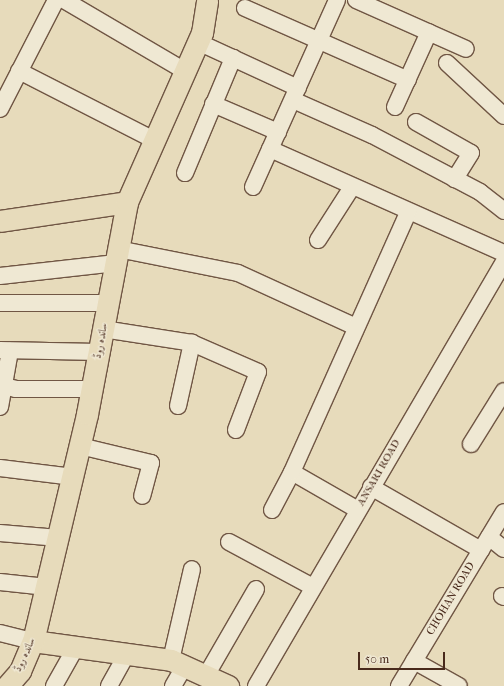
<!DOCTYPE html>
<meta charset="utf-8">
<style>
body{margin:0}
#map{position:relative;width:504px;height:686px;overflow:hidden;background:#e7dbbb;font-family:"IM FELL French Canon",Amiri,serif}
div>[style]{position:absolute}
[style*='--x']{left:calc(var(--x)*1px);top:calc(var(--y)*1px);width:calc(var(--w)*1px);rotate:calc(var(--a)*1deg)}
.roads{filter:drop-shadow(1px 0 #705644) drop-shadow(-1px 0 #705644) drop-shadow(0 1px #705644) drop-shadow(0 -1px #705644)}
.minor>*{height:16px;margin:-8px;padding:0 8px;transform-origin:8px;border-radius:8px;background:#efe8d3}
.major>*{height:21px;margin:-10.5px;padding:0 10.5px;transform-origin:10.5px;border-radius:10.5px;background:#e7dbbb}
span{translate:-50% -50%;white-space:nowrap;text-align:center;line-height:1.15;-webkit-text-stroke:3px #efe8d3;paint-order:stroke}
.street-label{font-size:11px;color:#492a1c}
.scale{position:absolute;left:358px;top:652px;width:87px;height:18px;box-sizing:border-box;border:2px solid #492a1c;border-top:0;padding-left:5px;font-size:12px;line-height:14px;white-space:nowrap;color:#492a1c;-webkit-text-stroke:3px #efe8d3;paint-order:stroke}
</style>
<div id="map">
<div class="roads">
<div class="minor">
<div style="--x:64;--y:0;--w:140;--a:30.4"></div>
<div style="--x:356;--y:0;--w:120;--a:24"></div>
<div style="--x:245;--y:8;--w:178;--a:23.8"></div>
<div style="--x:198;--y:42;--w:110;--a:24.7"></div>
<div style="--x:447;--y:63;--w:78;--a:42.9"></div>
<div style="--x:19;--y:71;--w:152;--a:27.1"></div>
<div style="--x:293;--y:100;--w:86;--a:23.9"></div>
<div style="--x:372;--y:135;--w:122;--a:27.8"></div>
<div style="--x:480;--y:192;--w:31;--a:38"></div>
<div style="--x:213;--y:104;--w:71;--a:23.3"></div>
<div style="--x:395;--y:107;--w:82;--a:-65.6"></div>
<div style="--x:0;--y:109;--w:123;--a:-62.8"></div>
<div style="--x:416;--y:122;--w:63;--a:29.4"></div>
<div style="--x:471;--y:153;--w:31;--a:122"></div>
<div style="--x:270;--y:149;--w:256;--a:24"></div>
<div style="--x:185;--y:173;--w:125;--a:-67.3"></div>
<div style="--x:253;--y:187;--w:205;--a:-65.8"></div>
<div style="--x:318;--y:240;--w:63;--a:-57.3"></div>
<div style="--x:118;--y:249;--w:122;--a:11.3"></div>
<div style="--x:238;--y:273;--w:130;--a:24.6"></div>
<div style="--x:0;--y:276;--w:117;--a:-6.4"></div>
<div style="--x:0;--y:303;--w:108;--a:0"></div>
<div style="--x:103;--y:329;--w:90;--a:8.9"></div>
<div style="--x:192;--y:343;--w:72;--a:23.7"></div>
<div style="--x:258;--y:372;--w:62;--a:110.8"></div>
<div style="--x:0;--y:350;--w:99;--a:1.2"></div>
<div style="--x:0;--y:385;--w:16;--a:14"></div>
<div style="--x:16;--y:389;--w:76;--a:0"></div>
<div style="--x:178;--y:406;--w:65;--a:-77.5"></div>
<div style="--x:0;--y:407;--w:57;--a:-79.9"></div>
<div style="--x:471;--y:444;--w:62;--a:-58.1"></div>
<div style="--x:80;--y:446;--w:73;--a:13.5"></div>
<div style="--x:151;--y:463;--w:34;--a:105"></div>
<div style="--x:0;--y:468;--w:74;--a:7"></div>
<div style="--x:371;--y:487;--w:127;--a:29.8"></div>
<div style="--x:272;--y:510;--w:43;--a:-62.2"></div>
<div style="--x:358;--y:510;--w:76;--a:-150.1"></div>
<div style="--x:292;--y:472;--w:284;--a:-65.9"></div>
<div style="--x:0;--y:533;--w:59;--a:4.8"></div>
<div style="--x:489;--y:537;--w:19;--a:39"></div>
<div style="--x:229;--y:542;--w:95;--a:28.2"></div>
<div style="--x:0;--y:582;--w:47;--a:6.1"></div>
<div style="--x:502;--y:596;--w:2;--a:27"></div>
<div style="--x:0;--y:633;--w:34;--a:14"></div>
<div style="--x:171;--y:660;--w:93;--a:-77"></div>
<div style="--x:414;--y:661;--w:51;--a:29.1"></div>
<div style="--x:207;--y:674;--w:98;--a:-60"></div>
<div style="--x:54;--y:686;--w:45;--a:-60.6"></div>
<div style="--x:109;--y:686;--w:38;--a:-61"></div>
<div style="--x:173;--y:686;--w:24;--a:-60"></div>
<div style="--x:256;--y:686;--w:492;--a:-59.7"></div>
<div style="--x:399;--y:686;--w:203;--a:-58.9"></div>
</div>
<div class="major">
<div style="--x:0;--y:221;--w:128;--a:-8.5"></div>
<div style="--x:33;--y:641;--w:139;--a:7.8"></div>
<div style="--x:171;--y:660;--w:63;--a:24.5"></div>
<div style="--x:7;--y:686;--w:20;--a:-49"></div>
<div style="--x:20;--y:671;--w:33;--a:-67"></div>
<div style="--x:33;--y:641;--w:233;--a:-76.6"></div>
<div style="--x:87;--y:414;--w:216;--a:-79.3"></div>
<div style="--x:127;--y:202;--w:185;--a:-66.1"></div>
<div style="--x:202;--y:33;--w:33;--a:-81"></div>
</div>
</div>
<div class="street-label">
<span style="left:101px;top:341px;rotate:-79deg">ساندہ روڈ</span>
<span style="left:379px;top:473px;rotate:-60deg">ANSARI ROAD</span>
<span style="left:451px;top:599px;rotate:-59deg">CHOHAN ROAD</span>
<span style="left:25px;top:655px;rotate:-65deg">ساندہ روڈ</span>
</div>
<div class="scale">50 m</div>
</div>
